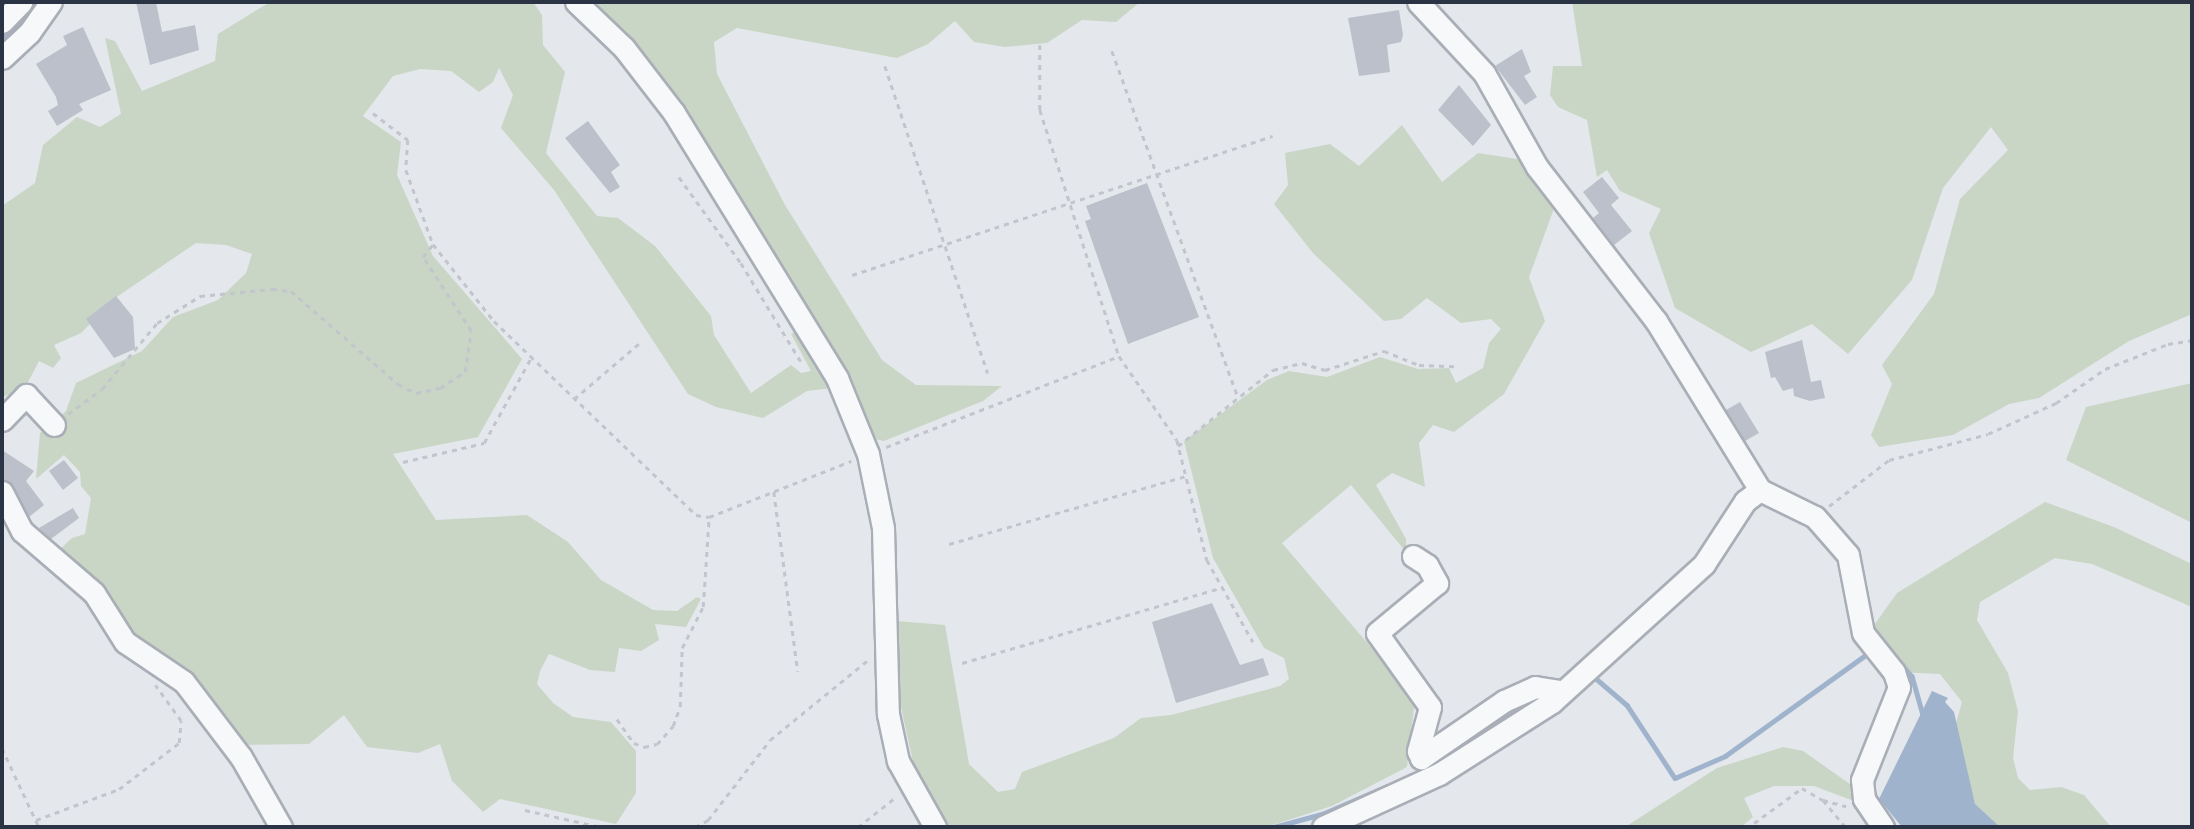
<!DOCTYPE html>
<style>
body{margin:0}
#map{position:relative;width:2194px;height:829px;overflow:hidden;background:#e4e7ec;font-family:"Roboto Condensed",sans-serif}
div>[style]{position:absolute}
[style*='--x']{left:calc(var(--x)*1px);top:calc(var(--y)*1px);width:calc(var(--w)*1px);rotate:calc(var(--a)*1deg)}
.green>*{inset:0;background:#c9d6c5}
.water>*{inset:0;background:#9fb4cc}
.stream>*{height:4.5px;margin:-2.25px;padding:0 2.25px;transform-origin:2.25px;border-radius:2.25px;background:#9fb4cc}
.river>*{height:28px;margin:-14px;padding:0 14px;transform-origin:14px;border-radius:14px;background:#9fb4cc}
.building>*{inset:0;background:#bbc0ca}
.path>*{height:2.5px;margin-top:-1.25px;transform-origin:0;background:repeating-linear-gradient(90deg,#c2c5cb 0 5px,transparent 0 10px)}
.roads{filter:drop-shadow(2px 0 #a9aeb7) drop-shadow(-2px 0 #a9aeb7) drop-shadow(0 2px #a9aeb7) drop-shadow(0 -2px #a9aeb7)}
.minor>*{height:21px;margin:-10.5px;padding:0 10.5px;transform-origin:10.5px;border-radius:10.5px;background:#f7f8fa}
span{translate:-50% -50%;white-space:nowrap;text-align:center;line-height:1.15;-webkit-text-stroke:5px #f4f6f9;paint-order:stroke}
.frame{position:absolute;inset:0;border:4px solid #2b3445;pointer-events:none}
</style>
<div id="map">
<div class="green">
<div style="clip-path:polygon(270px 2px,533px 2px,542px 15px,543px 45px,565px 72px,546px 153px,597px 216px,618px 218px,655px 246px,711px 316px,714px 335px,751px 393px,791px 365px,801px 373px,811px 371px,791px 334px,797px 331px,832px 388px,807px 391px,763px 418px,716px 407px,688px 394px,554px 190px,501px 128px,513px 95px,499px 68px,493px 82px,479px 92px,451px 71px,420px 69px,393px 76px,363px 116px,401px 142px,397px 175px,433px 256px,522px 359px,478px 437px,393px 454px,436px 520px,527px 515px,568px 542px,601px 580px,653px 610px,677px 611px,697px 597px,701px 599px,686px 627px,655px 624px,659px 640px,641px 651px,619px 648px,615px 672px,590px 670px,549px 654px,540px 671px,537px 684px,553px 703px,573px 717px,611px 722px,636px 751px,636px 793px,616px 824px,500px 799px,483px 812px,452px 781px,440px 744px,418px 753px,367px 747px,344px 715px,309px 744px,242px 745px,171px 660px,129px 638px,57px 552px,72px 538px,85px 534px,91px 498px,81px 486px,80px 472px,64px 455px,36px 479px,40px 433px,66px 411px,76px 383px,142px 351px,173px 317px,218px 300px,246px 273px,252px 254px,226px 245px,196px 243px,118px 296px,81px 333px,54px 345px,61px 358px,53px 368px,39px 361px,24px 390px,2px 397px,2px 206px,35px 183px,43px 145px,77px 117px,100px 127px,121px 114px,105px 38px,115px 41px,142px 91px,215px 61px,218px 34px)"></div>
<div style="clip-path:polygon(593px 2px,1140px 2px,1116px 22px,1082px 20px,1047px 43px,1005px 47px,974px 42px,955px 21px,928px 44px,897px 58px,737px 28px,714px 42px,717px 74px,785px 205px,882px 360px,916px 385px,1002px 386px,983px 401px,884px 441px,875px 439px,838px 355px,683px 109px,660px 74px)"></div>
<div style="clip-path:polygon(1572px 2px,2192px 2px,2192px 314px,2129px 341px,2039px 398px,2009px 404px,1953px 435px,1879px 447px,1871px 435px,1892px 384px,1882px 365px,1934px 294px,1960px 199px,2008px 150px,1991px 127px,1943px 188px,1912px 280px,1848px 354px,1812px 324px,1751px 352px,1675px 308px,1649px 233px,1661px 209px,1620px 191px,1607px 170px,1597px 177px,1587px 120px,1558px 107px,1550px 95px,1553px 66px,1582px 66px)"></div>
<div style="clip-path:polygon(1402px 125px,1442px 182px,1478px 153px,1524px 160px,1556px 203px,1529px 277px,1545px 321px,1504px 394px,1454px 432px,1433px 425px,1419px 443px,1425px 487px,1392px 473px,1376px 485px,1406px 539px,1406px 552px,1351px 485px,1282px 543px,1415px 699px,1407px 767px,1332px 806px,1266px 827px,950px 827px,917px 780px,901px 707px,896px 621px,945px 625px,969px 764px,998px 792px,1015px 789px,1022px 772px,1114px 738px,1141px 718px,1171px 715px,1280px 686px,1289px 679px,1284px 658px,1264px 648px,1213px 558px,1184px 441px,1267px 380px,1289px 371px,1327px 377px,1380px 357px,1418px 369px,1449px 368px,1456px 383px,1483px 368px,1489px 343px,1501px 329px,1491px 319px,1461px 323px,1427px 298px,1401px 319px,1384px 321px,1313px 253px,1274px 204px,1288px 185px,1285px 153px,1330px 144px,1359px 166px)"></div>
<div style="clip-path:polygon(2192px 383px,2192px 523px,2066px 460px,2086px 407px)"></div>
<div style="clip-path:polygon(2045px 502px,2114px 527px,2192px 564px,2192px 607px,2092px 564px,2055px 558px,1980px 602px,1977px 620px,2008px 673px,2018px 711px,2013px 758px,2018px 778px,2030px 790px,2061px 787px,2084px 795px,2111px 827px,2000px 827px,1988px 818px,1975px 804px,1955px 727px,1962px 702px,1940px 674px,1898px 672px,1872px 628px,1897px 593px)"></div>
<div style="clip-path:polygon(1783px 747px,1803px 751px,1857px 789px,1854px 801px,1814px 786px,1774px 786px,1744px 798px,1753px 817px,1741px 827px,1625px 827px,1717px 768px)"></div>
</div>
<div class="water">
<div style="clip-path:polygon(1932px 691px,1948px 698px,1945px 702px,1954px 712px,1975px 804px,2000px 827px,1902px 827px,1879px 799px)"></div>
</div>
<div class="stream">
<div style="--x:1889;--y:650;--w:35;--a:49"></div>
<div style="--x:1912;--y:676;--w:41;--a:74.2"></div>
<div style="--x:1593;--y:676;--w:45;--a:40.5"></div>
<div style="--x:1627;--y:705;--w:87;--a:56.7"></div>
<div style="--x:1675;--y:778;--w:55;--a:-23.7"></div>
<div style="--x:1725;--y:756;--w:180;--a:-35.7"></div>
<div style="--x:1430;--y:767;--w:120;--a:-33.8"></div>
<div style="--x:1274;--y:827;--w:50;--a:-15.2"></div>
<div style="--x:1322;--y:814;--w:71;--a:-23.3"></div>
</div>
<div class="river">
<div style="--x:2;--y:41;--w:17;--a:-36"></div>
<div style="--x:16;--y:31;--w:35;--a:-55"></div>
</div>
<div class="building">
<div style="clip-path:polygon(136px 2px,156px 2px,162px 32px,195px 25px,199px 50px,150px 65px)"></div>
<div style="clip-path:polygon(1399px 10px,1403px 35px,1401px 42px,1387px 45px,1390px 72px,1359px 76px,1348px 18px)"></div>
<div style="clip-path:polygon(83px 27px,111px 90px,79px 104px,83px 110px,57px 126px,48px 111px,58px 105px,56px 97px,36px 64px,67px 45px,63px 36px)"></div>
<div style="clip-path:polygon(1522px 49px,1531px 72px,1524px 76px,1537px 97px,1525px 105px,1495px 66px)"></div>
<div style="clip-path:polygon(1459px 85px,1491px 125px,1473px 146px,1438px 110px)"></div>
<div style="clip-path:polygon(588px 121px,620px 165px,611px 172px,620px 187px,610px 193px,565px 138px)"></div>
<div style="clip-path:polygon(1602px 177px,1619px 198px,1611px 205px,1632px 231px,1614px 245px,1593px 218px,1599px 213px,1583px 192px)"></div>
<div style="clip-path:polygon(1147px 183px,1199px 317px,1128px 344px,1085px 221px,1091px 219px,1086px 206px)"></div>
<div style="clip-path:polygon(116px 296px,133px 317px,135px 349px,114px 358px,86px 319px)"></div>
<div style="clip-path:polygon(1802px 340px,1811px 382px,1821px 380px,1825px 398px,1810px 401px,1794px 396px,1793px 388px,1783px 391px,1775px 377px,1771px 378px,1765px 352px)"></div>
<div style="clip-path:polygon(1740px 402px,1759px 433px,1745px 441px,1726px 410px)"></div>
<div style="clip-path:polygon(2px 450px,34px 471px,26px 481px,44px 505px,29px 517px,13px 485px,2px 479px)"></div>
<div style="clip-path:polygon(64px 460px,78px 478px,63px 490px,49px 471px)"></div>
<div style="clip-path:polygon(73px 508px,79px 518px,51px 539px,39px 528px)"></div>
<div style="clip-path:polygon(1212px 603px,1240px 665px,1263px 658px,1269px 675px,1176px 703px,1152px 622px)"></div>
</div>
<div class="path">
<div style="--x:1040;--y:45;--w:65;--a:90"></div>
<div style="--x:1040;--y:110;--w:258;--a:72.2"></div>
<div style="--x:1119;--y:356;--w:102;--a:55.4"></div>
<div style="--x:1177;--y:440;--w:124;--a:76"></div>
<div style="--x:1207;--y:560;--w:94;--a:60.7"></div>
<div style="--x:1112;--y:51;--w:369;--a:70"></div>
<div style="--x:885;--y:66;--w:324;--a:71.5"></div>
<div style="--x:373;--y:113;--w:44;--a:37.6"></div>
<div style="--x:408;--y:140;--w:30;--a:94"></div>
<div style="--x:406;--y:170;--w:79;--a:70"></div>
<div style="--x:433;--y:244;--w:98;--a:51.6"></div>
<div style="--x:494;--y:321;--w:280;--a:43.8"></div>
<div style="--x:696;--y:515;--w:13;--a:9"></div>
<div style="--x:709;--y:517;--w:153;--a:-21.5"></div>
<div style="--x:679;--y:177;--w:106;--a:54.2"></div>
<div style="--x:741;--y:263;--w:119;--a:58.7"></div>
<div style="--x:852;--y:275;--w:443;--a:-18.3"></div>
<div style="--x:574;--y:399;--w:89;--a:-40.5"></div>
<div style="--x:68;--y:414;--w:42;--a:-36.3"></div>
<div style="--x:102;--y:389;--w:86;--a:-50.2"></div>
<div style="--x:157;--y:323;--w:51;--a:-32.1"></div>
<div style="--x:200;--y:296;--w:72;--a:-5.6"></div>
<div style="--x:272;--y:289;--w:19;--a:6"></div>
<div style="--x:291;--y:291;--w:142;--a:41"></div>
<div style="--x:398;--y:384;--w:20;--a:27"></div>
<div style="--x:416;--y:393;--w:25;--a:-12"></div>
<div style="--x:440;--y:388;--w:30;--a:-33"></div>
<div style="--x:465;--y:372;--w:41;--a:-81.7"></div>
<div style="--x:471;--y:331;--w:88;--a:-123"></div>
<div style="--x:423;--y:257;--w:16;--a:-52"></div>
<div style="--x:1178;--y:446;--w:122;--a:-38.7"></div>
<div style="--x:1273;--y:370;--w:30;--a:-14"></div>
<div style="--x:1302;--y:363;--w:24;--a:17"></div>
<div style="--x:1325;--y:370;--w:62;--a:-17.9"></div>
<div style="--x:1384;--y:351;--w:38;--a:22"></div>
<div style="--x:1419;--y:365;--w:36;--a:2"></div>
<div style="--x:886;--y:447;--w:250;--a:-21.3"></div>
<div style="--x:403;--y:462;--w:83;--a:-13.2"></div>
<div style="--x:484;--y:443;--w:97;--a:-61.1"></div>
<div style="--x:774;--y:492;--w:181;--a:82.4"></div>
<div style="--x:1829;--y:506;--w:76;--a:-37.5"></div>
<div style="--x:1889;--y:460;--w:102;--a:-14.7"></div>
<div style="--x:1988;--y:434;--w:75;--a:-24.5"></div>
<div style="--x:2056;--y:403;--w:60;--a:-34.8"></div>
<div style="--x:2105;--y:369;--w:68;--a:-21.6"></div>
<div style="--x:2168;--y:344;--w:24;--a:-9"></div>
<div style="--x:949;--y:544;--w:247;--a:-16"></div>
<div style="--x:962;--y:663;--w:272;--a:-16.2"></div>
<div style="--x:617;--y:719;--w:29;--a:55"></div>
<div style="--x:634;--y:743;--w:11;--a:22"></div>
<div style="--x:644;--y:747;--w:13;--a:-13"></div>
<div style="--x:657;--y:744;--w:24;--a:-48"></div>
<div style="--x:673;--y:726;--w:20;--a:-70"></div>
<div style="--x:680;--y:707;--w:59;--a:-88.1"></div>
<div style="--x:682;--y:648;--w:46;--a:-62.9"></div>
<div style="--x:703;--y:607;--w:90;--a:-86.2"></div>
<div style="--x:2;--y:748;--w:87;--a:64.9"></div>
<div style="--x:1823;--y:800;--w:24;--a:15"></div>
<div style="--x:525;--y:810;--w:78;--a:12.6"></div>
<div style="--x:36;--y:820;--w:89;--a:-20.5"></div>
<div style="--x:119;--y:789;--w:76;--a:-37.5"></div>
<div style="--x:179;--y:743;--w:22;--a:-85"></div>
<div style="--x:181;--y:721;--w:44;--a:-125.8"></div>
<div style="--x:1754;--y:823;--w:59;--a:-36.1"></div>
<div style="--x:1802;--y:788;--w:24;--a:30"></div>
<div style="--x:1823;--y:800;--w:35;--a:50"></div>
<div style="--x:695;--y:827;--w:15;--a:-28"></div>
<div style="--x:708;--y:820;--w:101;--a:-52.2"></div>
<div style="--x:770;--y:740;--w:127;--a:-39.2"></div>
<div style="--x:858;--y:827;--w:48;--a:-38.3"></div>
</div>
<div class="roads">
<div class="minor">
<div style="--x:576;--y:2;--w:66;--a:43.8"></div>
<div style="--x:624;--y:48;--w:82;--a:52.4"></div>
<div style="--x:674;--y:113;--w:311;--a:58.4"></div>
<div style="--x:837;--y:378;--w:82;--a:67.8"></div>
<div style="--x:868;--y:454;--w:76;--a:78.5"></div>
<div style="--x:883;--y:528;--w:186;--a:88.5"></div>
<div style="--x:888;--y:714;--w:48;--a:78"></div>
<div style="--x:898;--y:761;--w:76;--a:60.7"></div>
<div style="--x:1418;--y:2;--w:97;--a:47.1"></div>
<div style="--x:1484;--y:73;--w:108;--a:60.6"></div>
<div style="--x:1537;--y:167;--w:195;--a:52.3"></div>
<div style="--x:1656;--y:321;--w:198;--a:58.4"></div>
<div style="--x:1760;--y:490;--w:61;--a:26.1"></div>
<div style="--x:1815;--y:517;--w:50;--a:49"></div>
<div style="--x:1848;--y:555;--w:79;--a:79.1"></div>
<div style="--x:1863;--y:633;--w:50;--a:51.5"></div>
<div style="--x:1894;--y:672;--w:16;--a:72"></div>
<div style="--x:1899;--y:687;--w:100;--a:111.7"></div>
<div style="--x:1862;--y:780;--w:19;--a:84"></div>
<div style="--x:1864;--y:799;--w:34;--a:56"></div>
<div style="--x:2;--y:22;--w:28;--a:-46"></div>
<div style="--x:2;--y:58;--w:37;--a:-43"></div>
<div style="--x:29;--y:33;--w:38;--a:-55"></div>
<div style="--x:2;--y:420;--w:35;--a:-46"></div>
<div style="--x:26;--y:395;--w:41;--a:47"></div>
<div style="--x:2;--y:492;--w:44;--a:62.9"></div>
<div style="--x:22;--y:531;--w:95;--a:40.7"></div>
<div style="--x:94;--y:593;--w:58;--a:57.7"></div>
<div style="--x:125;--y:642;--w:71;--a:34.1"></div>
<div style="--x:184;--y:682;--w:94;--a:52.8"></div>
<div style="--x:241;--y:757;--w:81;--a:60.3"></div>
<div style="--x:1413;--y:556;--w:17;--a:33"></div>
<div style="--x:1427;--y:565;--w:21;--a:61"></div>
<div style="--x:1437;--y:583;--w:78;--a:140.2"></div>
<div style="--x:1377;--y:633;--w:91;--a:54.4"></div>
<div style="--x:1430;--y:707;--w:46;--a:105.3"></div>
<div style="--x:1418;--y:751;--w:8;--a:67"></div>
<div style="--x:1421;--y:758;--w:101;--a:-34.5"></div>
<div style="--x:1504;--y:701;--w:34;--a:-24"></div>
<div style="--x:1535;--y:687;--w:24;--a:9"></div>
<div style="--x:1323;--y:827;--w:128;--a:-24.6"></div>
<div style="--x:1439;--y:774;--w:134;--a:-32.5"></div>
<div style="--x:1552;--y:702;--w:205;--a:-42.2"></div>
<div style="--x:1704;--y:564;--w:75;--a:-56.9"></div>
<div style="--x:1745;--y:501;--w:19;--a:-36"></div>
</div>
</div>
<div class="frame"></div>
</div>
